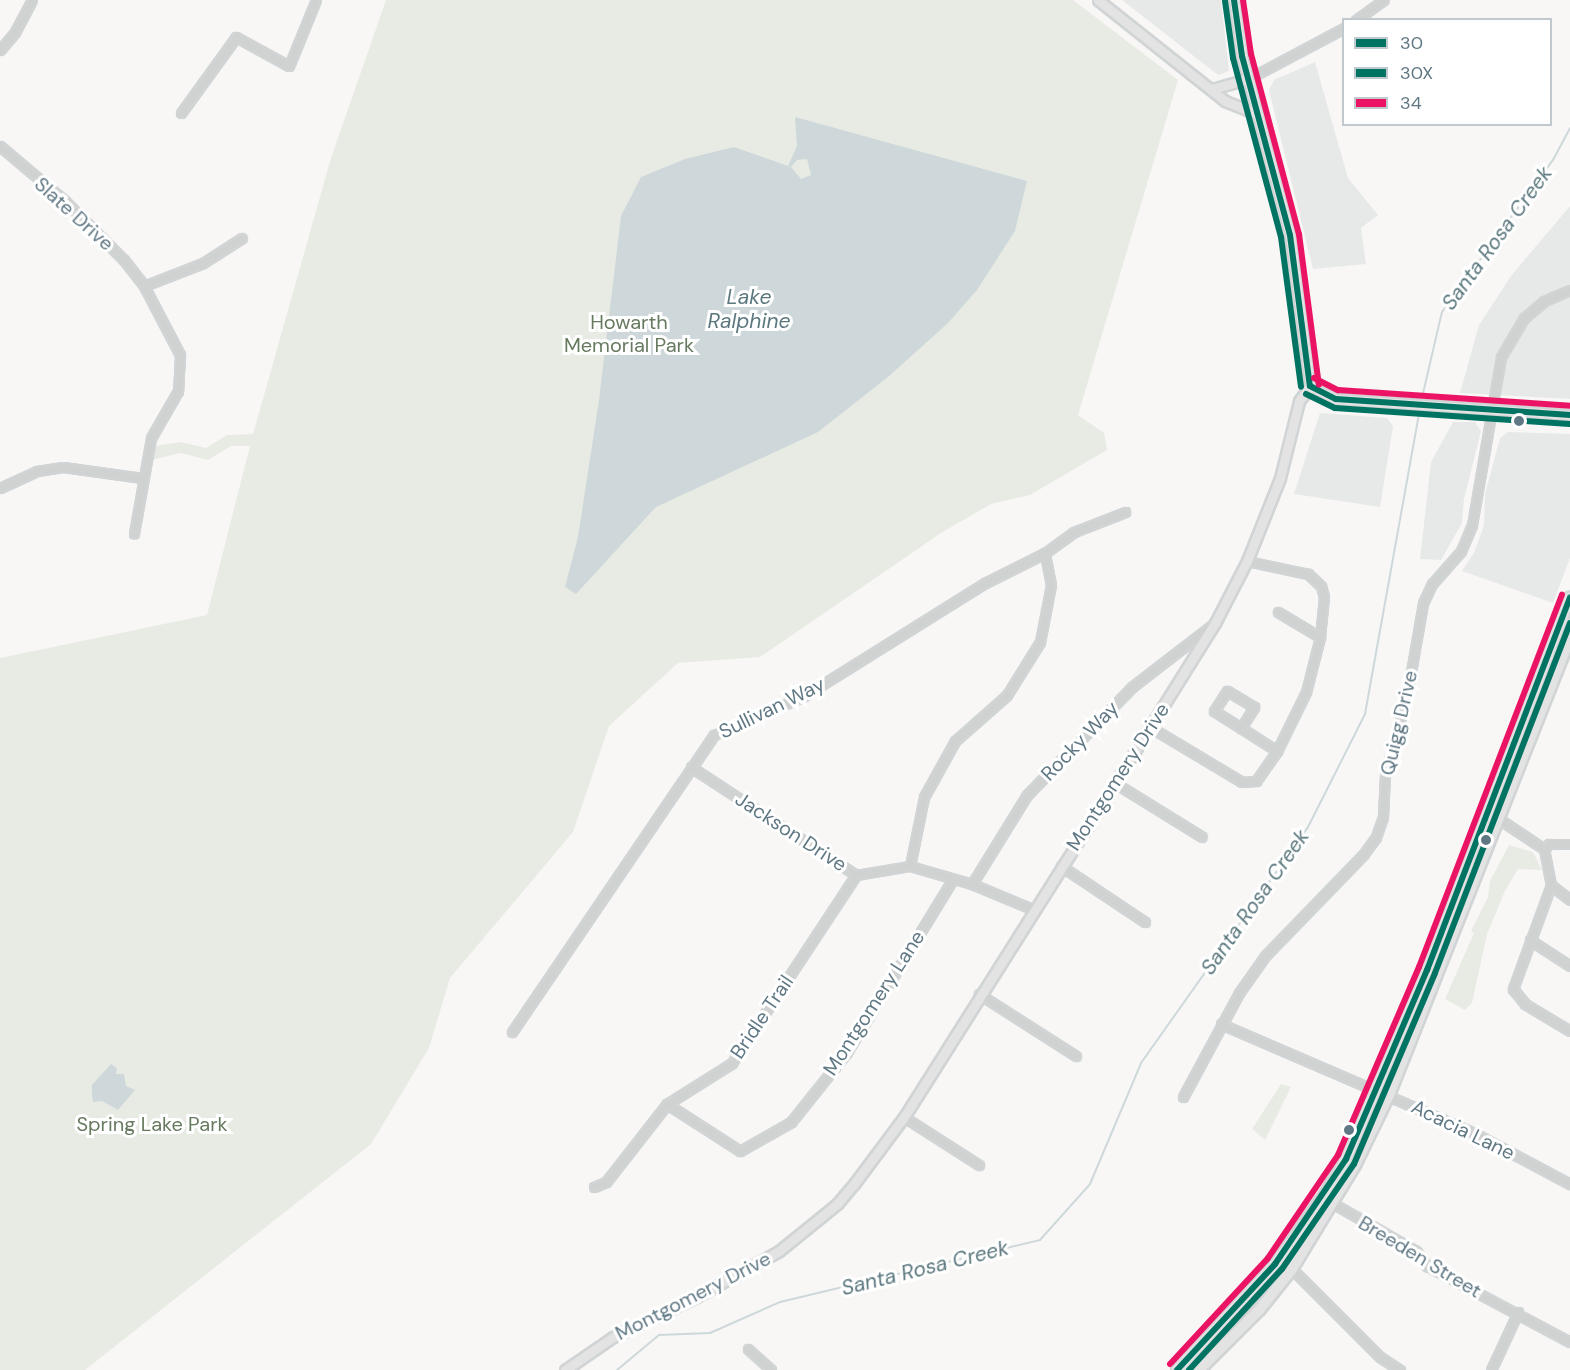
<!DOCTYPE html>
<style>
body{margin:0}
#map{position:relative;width:1570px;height:1370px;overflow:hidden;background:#f8f7f6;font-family:"DM Sans",sans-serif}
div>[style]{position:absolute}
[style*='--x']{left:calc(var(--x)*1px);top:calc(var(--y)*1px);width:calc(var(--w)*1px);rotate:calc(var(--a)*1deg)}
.built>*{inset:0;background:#e7e9e9}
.green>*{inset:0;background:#e8ebe4}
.water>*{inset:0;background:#ced8da}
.stream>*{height:2px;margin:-1px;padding:0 1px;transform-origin:1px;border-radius:1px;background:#ced8da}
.roads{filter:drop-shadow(2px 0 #d1d4d5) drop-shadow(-2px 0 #d1d4d5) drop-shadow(0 2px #d1d4d5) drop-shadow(0 -2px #d1d4d5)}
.street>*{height:7px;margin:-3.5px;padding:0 3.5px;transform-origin:3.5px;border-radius:3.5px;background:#d0d1d1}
.secondary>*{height:9px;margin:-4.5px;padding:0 4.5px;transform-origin:4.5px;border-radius:4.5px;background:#e3e3e3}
.primary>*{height:10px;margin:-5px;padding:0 5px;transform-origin:5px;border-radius:5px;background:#e3e3e3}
.bus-1>*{height:6px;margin:-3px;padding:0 3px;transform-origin:3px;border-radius:3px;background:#007363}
.bus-2>*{height:6px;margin:-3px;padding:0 3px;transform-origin:3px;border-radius:3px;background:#007363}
.bus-3>*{height:6px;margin:-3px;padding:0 3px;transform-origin:3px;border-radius:3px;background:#eb1464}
.dots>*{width:16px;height:16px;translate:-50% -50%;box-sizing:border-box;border:3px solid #fff;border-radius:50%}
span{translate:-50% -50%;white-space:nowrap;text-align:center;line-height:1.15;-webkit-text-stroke:6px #fff;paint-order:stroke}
.street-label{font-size:20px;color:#607884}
.park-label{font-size:20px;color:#677a60}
.water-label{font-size:21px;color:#5b787e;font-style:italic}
.legend{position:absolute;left:1342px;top:18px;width:210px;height:108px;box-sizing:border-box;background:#fff;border:2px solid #bfc9ce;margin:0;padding:8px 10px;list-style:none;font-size:18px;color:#607884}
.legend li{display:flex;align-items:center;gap:12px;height:30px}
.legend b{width:30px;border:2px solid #bfc9ce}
</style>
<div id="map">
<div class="built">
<div style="clip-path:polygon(1122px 0,1221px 0,1229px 71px,1218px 75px)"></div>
<div style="clip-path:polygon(1315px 62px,1348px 178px,1378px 215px,1361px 228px,1366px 264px,1313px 269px,1269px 90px,1274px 80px)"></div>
<div style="clip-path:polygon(1570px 206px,1570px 399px,1460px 393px,1479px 325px,1511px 276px)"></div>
<div style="clip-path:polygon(1320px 413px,1387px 418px,1393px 426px,1380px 507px,1294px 494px)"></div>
<div style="clip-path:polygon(1453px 422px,1475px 422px,1481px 431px,1464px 499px,1462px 523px,1441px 560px,1420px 559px,1431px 462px)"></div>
<div style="clip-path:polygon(1508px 432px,1570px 434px,1570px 558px,1553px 603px,1462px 571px,1474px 553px,1484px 525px,1485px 494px,1500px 438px)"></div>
</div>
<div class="green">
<div style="clip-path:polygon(386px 0,1073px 0,1178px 80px,1078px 415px,1104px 433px,1107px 450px,1030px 495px,991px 504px,941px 533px,760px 657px,678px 663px,609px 726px,573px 832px,450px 978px,429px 1048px,371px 1144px,85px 1370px,0 1370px,0 658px,207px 615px,250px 446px,231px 446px,208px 460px,181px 453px,151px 460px,154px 446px,181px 442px,206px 448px,227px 435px,253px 434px,331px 158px)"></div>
<div style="clip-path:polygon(1509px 845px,1533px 852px,1542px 870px,1518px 869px,1505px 891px,1487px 934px,1472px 1003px,1465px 1010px,1445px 999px,1474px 933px,1471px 931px,1488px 897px,1490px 881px)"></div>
<div style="clip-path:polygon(1281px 1084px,1291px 1087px,1265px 1140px,1252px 1129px)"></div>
</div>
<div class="water">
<div style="clip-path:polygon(evenodd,795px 117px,1027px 181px,1015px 231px,977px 290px,948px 323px,888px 377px,818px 432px,656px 507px,576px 594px,565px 587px,578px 537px,599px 400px,621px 216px,641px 177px,685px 159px,734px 147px,788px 166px,797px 146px,795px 117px,807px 159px,811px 175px,801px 179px,791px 167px,797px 160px,807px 159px)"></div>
<div style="clip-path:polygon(111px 1064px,117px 1068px,116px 1074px,124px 1074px,126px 1086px,135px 1090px,118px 1110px,102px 1101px,93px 1102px,92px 1096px,92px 1085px)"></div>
</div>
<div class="stream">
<div style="--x:1421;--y:402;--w:92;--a:-76.9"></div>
<div style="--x:1442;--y:312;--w:188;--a:-53.9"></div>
<div style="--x:1553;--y:160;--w:36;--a:-62"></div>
<div style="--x:617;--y:1370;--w:55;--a:-39.8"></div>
<div style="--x:659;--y:1335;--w:51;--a:-2.2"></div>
<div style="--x:710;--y:1333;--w:77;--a:-23.9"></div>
<div style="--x:780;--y:1302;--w:267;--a:-13.4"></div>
<div style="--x:1040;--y:1240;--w:75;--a:-48.2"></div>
<div style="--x:1090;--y:1184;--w:131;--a:-67.1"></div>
<div style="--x:1141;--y:1063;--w:289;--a:-54.7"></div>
<div style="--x:1308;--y:827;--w:127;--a:-63.2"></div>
<div style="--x:1365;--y:714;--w:312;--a:-79.8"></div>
</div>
<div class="roads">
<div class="street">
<div style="--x:1356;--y:20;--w:34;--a:-36"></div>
<div style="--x:0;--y:50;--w:23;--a:-50"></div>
<div style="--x:15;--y:32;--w:36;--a:-62"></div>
<div style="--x:1248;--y:79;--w:109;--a:-28"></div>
<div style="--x:181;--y:113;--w:94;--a:-54.1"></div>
<div style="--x:236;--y:37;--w:60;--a:28.7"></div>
<div style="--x:289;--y:66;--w:71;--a:-67.8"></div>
<div style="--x:0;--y:146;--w:85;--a:40.2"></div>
<div style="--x:65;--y:201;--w:83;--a:45"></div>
<div style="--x:124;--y:260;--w:33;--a:52"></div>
<div style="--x:144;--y:286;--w:78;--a:62.4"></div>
<div style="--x:180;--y:355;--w:36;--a:93"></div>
<div style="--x:178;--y:391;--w:54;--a:119.9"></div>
<div style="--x:151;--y:438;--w:97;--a:100.1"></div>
<div style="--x:144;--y:286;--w:63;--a:-21.3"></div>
<div style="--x:203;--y:263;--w:46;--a:-32.7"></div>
<div style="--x:0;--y:488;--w:41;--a:-24.7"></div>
<div style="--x:37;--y:471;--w:26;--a:-9"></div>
<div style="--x:63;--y:467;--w:80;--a:7.9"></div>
<div style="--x:1278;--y:612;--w:49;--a:30.8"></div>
<div style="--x:1150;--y:727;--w:107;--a:30.9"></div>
<div style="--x:1242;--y:782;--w:14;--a:-4"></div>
<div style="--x:1256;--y:781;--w:37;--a:-55"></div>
<div style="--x:1277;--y:751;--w:66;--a:-63.8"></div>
<div style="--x:1306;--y:692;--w:57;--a:-75.7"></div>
<div style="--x:1320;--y:637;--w:40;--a:-84.3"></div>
<div style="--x:1324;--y:597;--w:11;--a:-105"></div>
<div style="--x:1321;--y:586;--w:18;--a:-137"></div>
<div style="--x:1308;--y:574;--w:62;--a:-168"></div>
<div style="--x:1241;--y:728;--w:25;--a:-58"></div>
<div style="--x:1254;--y:707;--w:31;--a:-149"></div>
<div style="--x:1227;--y:691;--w:24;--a:123"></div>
<div style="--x:1214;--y:711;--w:32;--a:32"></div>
<div style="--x:1241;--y:728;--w:43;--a:32.6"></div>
<div style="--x:691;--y:767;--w:197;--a:33.2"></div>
<div style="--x:856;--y:875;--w:55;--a:-9.5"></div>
<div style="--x:910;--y:866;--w:65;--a:16.2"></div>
<div style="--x:972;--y:884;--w:65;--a:22.6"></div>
<div style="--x:1115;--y:783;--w:102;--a:31.8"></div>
<div style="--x:1499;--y:819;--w:54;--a:33.7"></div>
<div style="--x:1544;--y:849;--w:7;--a:-45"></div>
<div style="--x:1549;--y:844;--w:21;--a:0"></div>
<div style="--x:1544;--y:849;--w:37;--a:79"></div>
<div style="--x:1551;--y:885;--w:24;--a:38"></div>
<div style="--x:910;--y:866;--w:70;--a:-78.5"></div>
<div style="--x:924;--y:797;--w:64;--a:-61"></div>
<div style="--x:955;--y:741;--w:69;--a:-41.5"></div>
<div style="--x:1007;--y:695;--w:62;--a:-58.1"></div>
<div style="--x:1040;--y:642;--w:58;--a:-79.1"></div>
<div style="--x:1051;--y:585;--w:33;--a:-101"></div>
<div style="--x:1061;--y:866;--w:101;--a:33.7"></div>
<div style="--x:972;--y:884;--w:105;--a:-58.3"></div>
<div style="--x:1027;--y:795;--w:151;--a:-45.8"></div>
<div style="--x:1132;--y:687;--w:100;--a:-37.7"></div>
<div style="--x:1551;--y:885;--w:111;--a:110.1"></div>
<div style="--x:1513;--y:989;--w:19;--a:51"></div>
<div style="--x:1525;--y:1004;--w:52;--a:31"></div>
<div style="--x:1530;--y:940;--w:48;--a:33"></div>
<div style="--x:979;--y:994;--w:115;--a:32.6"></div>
<div style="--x:1221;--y:1024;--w:275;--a:23.3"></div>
<div style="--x:1474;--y:1133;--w:109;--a:28"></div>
<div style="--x:512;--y:1032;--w:359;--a:-55.8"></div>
<div style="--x:714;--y:735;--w:98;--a:-23.4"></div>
<div style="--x:804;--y:696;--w:213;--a:-32"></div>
<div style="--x:985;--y:583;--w:67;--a:-26.6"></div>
<div style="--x:1045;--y:553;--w:36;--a:-36"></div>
<div style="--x:1074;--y:532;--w:55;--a:-21.4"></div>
<div style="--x:1183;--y:1097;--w:118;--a:-61.7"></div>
<div style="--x:1239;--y:993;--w:45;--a:-54.9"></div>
<div style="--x:1265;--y:956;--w:141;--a:-45.9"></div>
<div style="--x:1363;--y:855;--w:22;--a:-54"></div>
<div style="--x:1376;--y:837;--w:21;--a:-71"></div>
<div style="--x:1383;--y:817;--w:43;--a:-87.3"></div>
<div style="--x:1385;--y:774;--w:82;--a:-74.4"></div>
<div style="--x:1407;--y:695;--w:93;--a:-80.1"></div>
<div style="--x:1423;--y:603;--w:21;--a:-65"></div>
<div style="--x:1432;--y:584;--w:44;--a:-48.7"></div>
<div style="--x:1461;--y:551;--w:28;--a:-67"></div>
<div style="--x:1472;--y:525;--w:170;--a:-80.2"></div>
<div style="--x:1501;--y:357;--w:45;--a:-59.5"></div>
<div style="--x:1524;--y:318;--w:26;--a:-40"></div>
<div style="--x:1544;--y:301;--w:28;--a:-23"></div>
<div style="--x:667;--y:1104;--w:87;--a:32.8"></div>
<div style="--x:740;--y:1151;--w:59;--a:-29.6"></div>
<div style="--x:791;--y:1122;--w:90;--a:-51.3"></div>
<div style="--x:847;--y:1052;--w:203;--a:-58.5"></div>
<div style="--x:904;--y:1117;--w:89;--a:32.6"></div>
<div style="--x:594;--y:1187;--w:13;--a:-23"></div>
<div style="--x:606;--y:1182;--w:99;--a:-52"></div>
<div style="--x:667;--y:1104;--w:77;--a:-32.2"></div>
<div style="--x:732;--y:1063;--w:225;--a:-56.6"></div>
<div style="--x:1334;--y:1204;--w:95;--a:29.8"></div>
<div style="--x:1416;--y:1251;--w:19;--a:54"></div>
<div style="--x:1427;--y:1266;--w:162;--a:28"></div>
<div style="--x:1292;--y:1269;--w:124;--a:45"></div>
<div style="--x:1380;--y:1357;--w:24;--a:33"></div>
<div style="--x:748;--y:1349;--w:31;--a:42"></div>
<div style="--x:1491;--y:1370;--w:64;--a:-65"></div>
</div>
<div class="secondary">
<div style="--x:1098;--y:0;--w:162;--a:38.5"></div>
<div style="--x:1225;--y:101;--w:35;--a:22"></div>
<div style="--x:1212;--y:89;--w:37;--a:-16"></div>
<div style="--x:1310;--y:386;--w:29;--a:27"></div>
<div style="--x:1336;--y:399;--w:235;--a:3.9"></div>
<div style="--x:565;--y:1370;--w:58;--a:-34.5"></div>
<div style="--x:613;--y:1337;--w:92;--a:-25.7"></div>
<div style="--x:696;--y:1297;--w:95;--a:-29"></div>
<div style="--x:779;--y:1251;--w:75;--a:-39"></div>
<div style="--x:837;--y:1204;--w:26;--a:-50"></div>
<div style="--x:854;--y:1184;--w:84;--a:-53.3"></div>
<div style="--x:904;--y:1117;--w:395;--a:-57.7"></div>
<div style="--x:1115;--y:783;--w:189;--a:-58"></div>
<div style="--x:1215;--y:623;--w:70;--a:-62.7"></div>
<div style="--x:1247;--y:561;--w:89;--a:-68.3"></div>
<div style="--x:1280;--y:478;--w:79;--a:-76.1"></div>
<div style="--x:1299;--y:401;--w:19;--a:-54"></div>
<div style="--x:1310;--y:386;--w:152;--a:-97.5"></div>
<div style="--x:1290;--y:235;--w:185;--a:-105"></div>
<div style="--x:1242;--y:56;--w:57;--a:-98.1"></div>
</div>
<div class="primary">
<div style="--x:1177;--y:1370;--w:144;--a:-47.2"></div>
<div style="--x:1275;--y:1264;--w:85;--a:-54.1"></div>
<div style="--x:1325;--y:1195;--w:42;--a:-59.7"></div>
<div style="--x:1346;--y:1159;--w:206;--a:-66.8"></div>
<div style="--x:1427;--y:970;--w:399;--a:-69"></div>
<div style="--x:1199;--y:1370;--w:86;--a:-45"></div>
<div style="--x:1260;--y:1309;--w:51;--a:-51.3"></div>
<div style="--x:1292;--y:1269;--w:122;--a:-58.8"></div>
<div style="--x:1355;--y:1165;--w:78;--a:-64.1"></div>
<div style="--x:1389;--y:1095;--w:491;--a:-68.4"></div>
</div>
</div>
<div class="bus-1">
<div style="--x:1234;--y:0;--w:57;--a:81.9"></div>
<div style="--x:1242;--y:56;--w:185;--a:75"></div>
<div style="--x:1290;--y:235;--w:152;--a:82.5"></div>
<div style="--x:1310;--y:386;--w:29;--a:27"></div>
<div style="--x:1336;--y:399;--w:235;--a:3.9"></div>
<div style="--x:1177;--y:1370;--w:144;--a:-47.2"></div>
<div style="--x:1275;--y:1264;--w:127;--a:-55.9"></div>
<div style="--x:1346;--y:1159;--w:206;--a:-66.8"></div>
<div style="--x:1427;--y:970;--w:399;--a:-69"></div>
</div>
<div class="bus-2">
<div style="--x:1225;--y:1;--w:58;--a:82"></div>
<div style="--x:1233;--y:58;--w:185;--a:75"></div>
<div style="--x:1281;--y:237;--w:151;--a:82.4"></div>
<div style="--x:1306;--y:394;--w:32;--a:26"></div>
<div style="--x:1335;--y:408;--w:235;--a:3.9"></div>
<div style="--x:1189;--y:1370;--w:137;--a:-47.4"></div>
<div style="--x:1282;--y:1269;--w:127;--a:-55.6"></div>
<div style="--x:1354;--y:1164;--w:207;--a:-67"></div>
<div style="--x:1435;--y:973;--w:375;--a:-68.9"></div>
</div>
<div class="bus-3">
<div style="--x:1243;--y:0;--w:55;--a:81.6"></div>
<div style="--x:1251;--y:54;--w:186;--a:75.1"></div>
<div style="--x:1299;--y:234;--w:152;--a:82.5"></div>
<div style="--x:1314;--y:378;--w:27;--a:27"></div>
<div style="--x:1338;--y:390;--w:233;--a:3.9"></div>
<div style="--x:1170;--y:1364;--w:144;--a:-47.2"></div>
<div style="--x:1268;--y:1258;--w:125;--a:-55.8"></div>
<div style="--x:1338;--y:1155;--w:205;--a:-66.7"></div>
<div style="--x:1419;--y:967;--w:399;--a:-69"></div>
</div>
<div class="dots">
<div style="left:1519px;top:421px;background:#607884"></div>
<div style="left:1486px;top:840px;background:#607884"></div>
<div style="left:1349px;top:1130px;background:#607884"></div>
</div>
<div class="street-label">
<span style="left:74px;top:214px;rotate:42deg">Slate Drive</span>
<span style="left:772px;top:708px;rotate:-26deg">Sullivan Way</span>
<span style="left:1399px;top:723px;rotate:-77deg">Quigg Drive</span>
<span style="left:1080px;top:741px;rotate:-46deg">Rocky Way</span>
<span style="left:1118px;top:777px;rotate:-57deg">Montgomery Drive</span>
<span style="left:791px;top:832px;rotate:33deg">Jackson Drive</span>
<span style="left:874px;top:1003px;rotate:-57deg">Montgomery Lane</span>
<span style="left:762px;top:1017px;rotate:-56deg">Bridle Trail</span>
<span style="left:1463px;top:1130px;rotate:26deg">Acacia Lane</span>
<span style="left:1420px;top:1257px;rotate:31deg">Breeden Street</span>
<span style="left:693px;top:1296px;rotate:-27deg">Montgomery Drive</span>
</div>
<div class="park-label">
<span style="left:629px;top:334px">Howarth<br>Memorial Park</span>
<span style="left:152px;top:1124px">Spring Lake Park</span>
</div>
<div class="water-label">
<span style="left:1497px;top:238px;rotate:-54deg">Santa Rosa Creek</span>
<span style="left:749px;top:309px">Lake<br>Ralphine</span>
<span style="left:1255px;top:902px;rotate:-55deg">Santa Rosa Creek</span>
<span style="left:925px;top:1268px;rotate:-14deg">Santa Rosa Creek</span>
</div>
<ul class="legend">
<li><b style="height:8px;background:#007363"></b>30</li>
<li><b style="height:8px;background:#007363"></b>30X</li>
<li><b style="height:8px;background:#eb1464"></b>34</li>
</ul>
</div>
